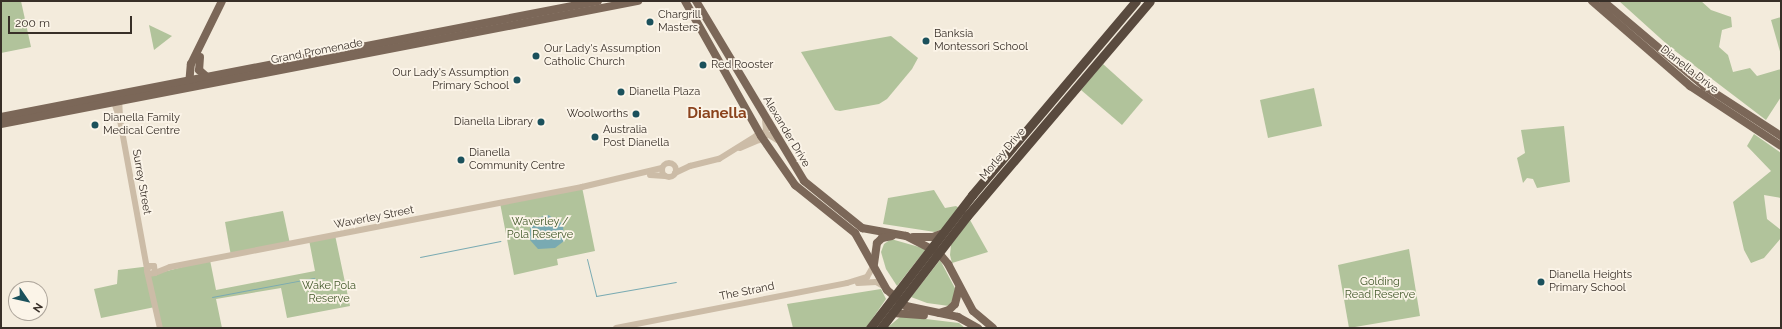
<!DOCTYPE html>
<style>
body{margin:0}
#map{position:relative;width:1782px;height:329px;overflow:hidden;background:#f3ebdc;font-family:Raleway,sans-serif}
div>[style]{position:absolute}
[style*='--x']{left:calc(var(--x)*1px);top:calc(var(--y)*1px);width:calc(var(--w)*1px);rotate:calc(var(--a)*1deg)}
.green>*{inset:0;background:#b1c39b}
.water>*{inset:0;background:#79aab2}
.stream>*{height:1px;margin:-0.5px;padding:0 0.5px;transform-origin:0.5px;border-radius:0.5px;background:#79aab2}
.minor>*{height:6px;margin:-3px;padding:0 3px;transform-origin:3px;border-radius:3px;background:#ccbca7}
.minor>.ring{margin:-3px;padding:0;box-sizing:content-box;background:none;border:6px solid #ccbca7;border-radius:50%}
.major>*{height:8px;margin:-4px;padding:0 4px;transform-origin:4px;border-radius:4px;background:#7b6758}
.highway>*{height:9px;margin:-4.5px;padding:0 4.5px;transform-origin:4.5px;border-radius:4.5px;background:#594a3e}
.dots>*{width:11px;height:11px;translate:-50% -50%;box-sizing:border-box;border:2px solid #fbf4e8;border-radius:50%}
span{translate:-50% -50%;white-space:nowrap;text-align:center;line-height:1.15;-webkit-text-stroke:3.5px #fbf4e8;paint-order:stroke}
.poi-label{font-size:11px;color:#382f28}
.left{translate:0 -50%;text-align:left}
.right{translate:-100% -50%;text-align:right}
.street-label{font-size:11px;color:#382f28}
.park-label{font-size:11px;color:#42582a}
.district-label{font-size:15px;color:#8b431d;font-weight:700}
.frame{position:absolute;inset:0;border:2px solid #382f28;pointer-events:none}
.north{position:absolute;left:8px;top:281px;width:40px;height:40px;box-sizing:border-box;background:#fbf4e8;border:1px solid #ada59b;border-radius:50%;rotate:124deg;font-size:11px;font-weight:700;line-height:16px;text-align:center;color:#382f28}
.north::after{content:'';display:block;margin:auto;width:14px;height:18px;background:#1b515c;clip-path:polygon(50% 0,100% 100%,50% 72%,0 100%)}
.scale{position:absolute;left:8px;top:16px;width:124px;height:18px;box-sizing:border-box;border:2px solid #382f28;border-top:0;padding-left:5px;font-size:12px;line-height:14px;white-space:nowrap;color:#382f28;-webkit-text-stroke:3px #fbf4e8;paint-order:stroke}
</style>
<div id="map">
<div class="green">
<div style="clip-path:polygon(1px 1px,21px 1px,31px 47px,1px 53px)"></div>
<div style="clip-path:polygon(1619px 1px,1701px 1px,1711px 10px,1731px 17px,1732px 27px,1722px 30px,1719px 47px,1728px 55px,1733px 72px,1750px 68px,1757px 76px,1781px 69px,1781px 97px,1766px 120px,1670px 47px)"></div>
<div style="clip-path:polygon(1781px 17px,1781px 55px,1771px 20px)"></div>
<div style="clip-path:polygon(149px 25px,172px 36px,154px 50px)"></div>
<div style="clip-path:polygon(891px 36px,918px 58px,912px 69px,887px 99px,879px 104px,840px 111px,835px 110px,801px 52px)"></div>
<div style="clip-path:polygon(1103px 64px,1143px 100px,1122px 125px,1081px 90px)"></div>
<div style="clip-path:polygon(1314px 88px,1322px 126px,1268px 138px,1260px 100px)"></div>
<div style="clip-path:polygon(1564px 126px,1570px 182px,1537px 188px,1533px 179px,1527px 178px,1523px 183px,1517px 158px,1525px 153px,1521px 130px)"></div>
<div style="clip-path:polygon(1754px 134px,1781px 153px,1781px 198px,1764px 195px,1767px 219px,1781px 230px,1781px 238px,1764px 258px,1751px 263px,1744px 250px,1733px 202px,1771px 171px,1747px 146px)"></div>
<div style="clip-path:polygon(582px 187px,595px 251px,557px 259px,558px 265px,514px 275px,500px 203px)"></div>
<div style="clip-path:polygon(934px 190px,945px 208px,956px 206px,959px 208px,944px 228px,935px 232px,883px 224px,888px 198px)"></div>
<div style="clip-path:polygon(283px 211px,290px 244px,231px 256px,225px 222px)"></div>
<div style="clip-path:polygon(970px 220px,988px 252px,952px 263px,950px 255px,951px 245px)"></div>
<div style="clip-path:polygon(335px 235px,350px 306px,287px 318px,281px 288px,216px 299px,222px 328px,160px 328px,155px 307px,101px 318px,94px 289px,117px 284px,118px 270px,151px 266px,147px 271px,159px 273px,210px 260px,216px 290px,315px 271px,309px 240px)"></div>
<div style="clip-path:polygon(891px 239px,926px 249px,897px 286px,886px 269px,881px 252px,884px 244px)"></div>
<div style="clip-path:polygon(1409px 249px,1420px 316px,1349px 328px,1338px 265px)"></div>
<div style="clip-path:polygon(940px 260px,957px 292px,949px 306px,927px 303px,911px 297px)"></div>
<div style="clip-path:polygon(881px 289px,886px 299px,866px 328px,793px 328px,787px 304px)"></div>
<div style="clip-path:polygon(901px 316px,959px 323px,965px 328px,887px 328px)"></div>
</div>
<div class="water">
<div style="clip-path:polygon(548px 215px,563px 224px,564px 241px,555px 248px,538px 249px,530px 240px,530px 228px,537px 218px)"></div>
</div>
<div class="stream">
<div style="--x:420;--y:257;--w:82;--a:-11.3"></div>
<div style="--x:587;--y:259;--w:38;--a:76"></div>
<div style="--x:596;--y:296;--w:81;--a:-9.9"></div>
<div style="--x:212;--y:297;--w:104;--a:-10.6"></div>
</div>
<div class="minor">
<div style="--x:119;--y:98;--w:22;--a:87"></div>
<div style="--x:120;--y:120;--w:151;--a:79.7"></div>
<div style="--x:113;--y:99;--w:22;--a:72"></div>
<div style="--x:740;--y:148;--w:21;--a:-23"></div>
<div style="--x:759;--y:140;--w:12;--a:-55"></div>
<div style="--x:766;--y:130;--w:9;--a:-96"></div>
<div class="ring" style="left:662px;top:163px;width:8px;height:8px"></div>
<div style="--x:675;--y:173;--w:17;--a:-25"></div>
<div style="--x:690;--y:166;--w:30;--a:-14"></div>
<div style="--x:719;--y:159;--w:44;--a:-31.9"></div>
<div style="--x:756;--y:136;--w:13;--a:-4"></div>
<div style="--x:769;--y:135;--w:9;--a:32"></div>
<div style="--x:650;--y:175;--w:15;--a:4"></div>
<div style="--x:155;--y:273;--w:16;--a:-22"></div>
<div style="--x:170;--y:267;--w:420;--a:-11"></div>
<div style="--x:582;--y:187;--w:82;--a:-13.4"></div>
<div style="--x:148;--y:274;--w:7;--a:-8"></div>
<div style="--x:155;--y:273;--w:7;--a:-98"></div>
<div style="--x:154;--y:266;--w:5;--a:180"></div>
<div style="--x:149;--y:266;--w:5;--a:112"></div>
<div style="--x:147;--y:271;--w:58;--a:77.2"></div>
<div style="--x:858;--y:283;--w:18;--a:-3"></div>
<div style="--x:876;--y:282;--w:10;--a:29"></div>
<div style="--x:616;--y:328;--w:235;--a:-11"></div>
<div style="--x:847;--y:283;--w:21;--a:-17"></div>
<div style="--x:867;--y:277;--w:14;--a:-60"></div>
</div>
<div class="major">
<div style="--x:685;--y:1;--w:155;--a:60.6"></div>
<div style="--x:761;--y:136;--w:60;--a:55.2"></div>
<div style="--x:795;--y:185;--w:77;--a:38.7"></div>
<div style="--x:855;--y:233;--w:65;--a:60.7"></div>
<div style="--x:887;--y:290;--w:25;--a:40"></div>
<div style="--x:906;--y:306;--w:53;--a:11.9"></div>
<div style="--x:958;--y:317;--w:23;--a:29"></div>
<div style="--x:696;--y:1;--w:210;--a:59"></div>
<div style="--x:804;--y:181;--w:75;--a:39"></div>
<div style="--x:862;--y:228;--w:45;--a:10.3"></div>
<div style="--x:906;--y:236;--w:36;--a:27"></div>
<div style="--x:938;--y:252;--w:16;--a:50"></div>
<div style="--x:948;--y:264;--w:53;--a:62"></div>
<div style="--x:973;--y:311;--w:26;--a:40"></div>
<div style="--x:1592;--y:1;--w:130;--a:40.9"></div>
<div style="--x:1690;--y:86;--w:109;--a:33.4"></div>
<div style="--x:1603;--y:1;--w:132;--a:40.1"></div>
<div style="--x:1704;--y:86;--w:92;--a:33"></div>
<div style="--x:200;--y:57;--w:13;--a:94"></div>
<div style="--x:199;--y:70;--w:11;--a:41"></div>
<div style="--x:189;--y:85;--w:21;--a:-85"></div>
<div style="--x:191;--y:64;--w:70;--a:-63.8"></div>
<div style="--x:1;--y:117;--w:608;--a:-11"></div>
<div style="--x:1;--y:124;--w:649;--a:-10.93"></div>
<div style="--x:913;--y:237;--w:20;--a:0"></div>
<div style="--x:933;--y:237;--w:11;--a:-22"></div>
<div style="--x:874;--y:264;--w:21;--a:-82"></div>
<div style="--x:877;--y:243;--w:7;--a:-45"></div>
<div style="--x:882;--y:238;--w:10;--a:-11"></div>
<div style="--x:893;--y:313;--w:31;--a:4"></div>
<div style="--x:939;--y:313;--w:10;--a:-17"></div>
<div style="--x:949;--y:310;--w:8;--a:-45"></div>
<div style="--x:955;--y:304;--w:16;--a:-76"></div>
</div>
<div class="highway">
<div style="--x:870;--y:328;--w:168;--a:-52.5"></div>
<div style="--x:972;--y:195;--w:254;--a:-49.8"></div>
<div style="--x:881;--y:328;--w:141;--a:-52.5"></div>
<div style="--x:967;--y:216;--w:282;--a:-49.6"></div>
</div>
<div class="dots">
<div style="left:650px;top:22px;background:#1b515c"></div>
<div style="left:926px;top:41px;background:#1b515c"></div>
<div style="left:536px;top:56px;background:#1b515c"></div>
<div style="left:703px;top:65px;background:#1b515c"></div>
<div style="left:517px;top:80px;background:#1b515c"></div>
<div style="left:621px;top:92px;background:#1b515c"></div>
<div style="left:636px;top:114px;background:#1b515c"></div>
<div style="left:541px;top:122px;background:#1b515c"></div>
<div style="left:95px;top:125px;background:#1b515c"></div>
<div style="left:595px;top:137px;background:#1b515c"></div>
<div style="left:461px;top:160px;background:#1b515c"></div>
<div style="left:1541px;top:282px;background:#1b515c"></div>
</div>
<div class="poi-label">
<span class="left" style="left:658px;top:22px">Chargrill<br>Masters</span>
<span class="left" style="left:934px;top:41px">Banksia<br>Montessori School</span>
<span class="left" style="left:544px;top:56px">Our Lady's Assumption<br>Catholic Church</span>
<span class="left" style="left:711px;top:65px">Red Rooster</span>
<span class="right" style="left:509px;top:80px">Our Lady's Assumption<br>Primary School</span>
<span class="left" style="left:629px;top:92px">Dianella Plaza</span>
<span class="right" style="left:628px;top:114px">Woolworths</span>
<span class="left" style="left:103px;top:125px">Dianella Family<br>Medical Centre</span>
<span class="right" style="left:533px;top:122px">Dianella Library</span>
<span class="left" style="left:603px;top:137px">Australia<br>Post Dianella</span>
<span class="left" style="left:469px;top:160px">Dianella<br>Community Centre</span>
<span class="left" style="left:1549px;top:282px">Dianella Heights<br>Primary School</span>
</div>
<div class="street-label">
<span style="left:317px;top:52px;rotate:-11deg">Grand Promenade</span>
<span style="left:1689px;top:70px;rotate:38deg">Dianella Drive</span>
<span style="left:786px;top:132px;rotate:59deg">Alexander Drive</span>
<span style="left:1003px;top:154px;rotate:-50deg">Morley Drive</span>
<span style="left:141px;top:182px;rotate:80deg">Surrey Street</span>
<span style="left:374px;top:218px;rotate:-11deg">Waverley Street</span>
<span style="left:747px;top:292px;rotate:-11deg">The Strand</span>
</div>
<div class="park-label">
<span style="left:540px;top:229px">Waverley /<br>Pola Reserve</span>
<span style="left:1380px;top:289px">Golding<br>Read Reserve</span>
<span style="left:329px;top:293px">Wake Pola<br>Reserve</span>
</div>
<div class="district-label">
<span style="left:717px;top:114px">Dianella</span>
</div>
<div class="frame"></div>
<div class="north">N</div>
<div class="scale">200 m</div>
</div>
